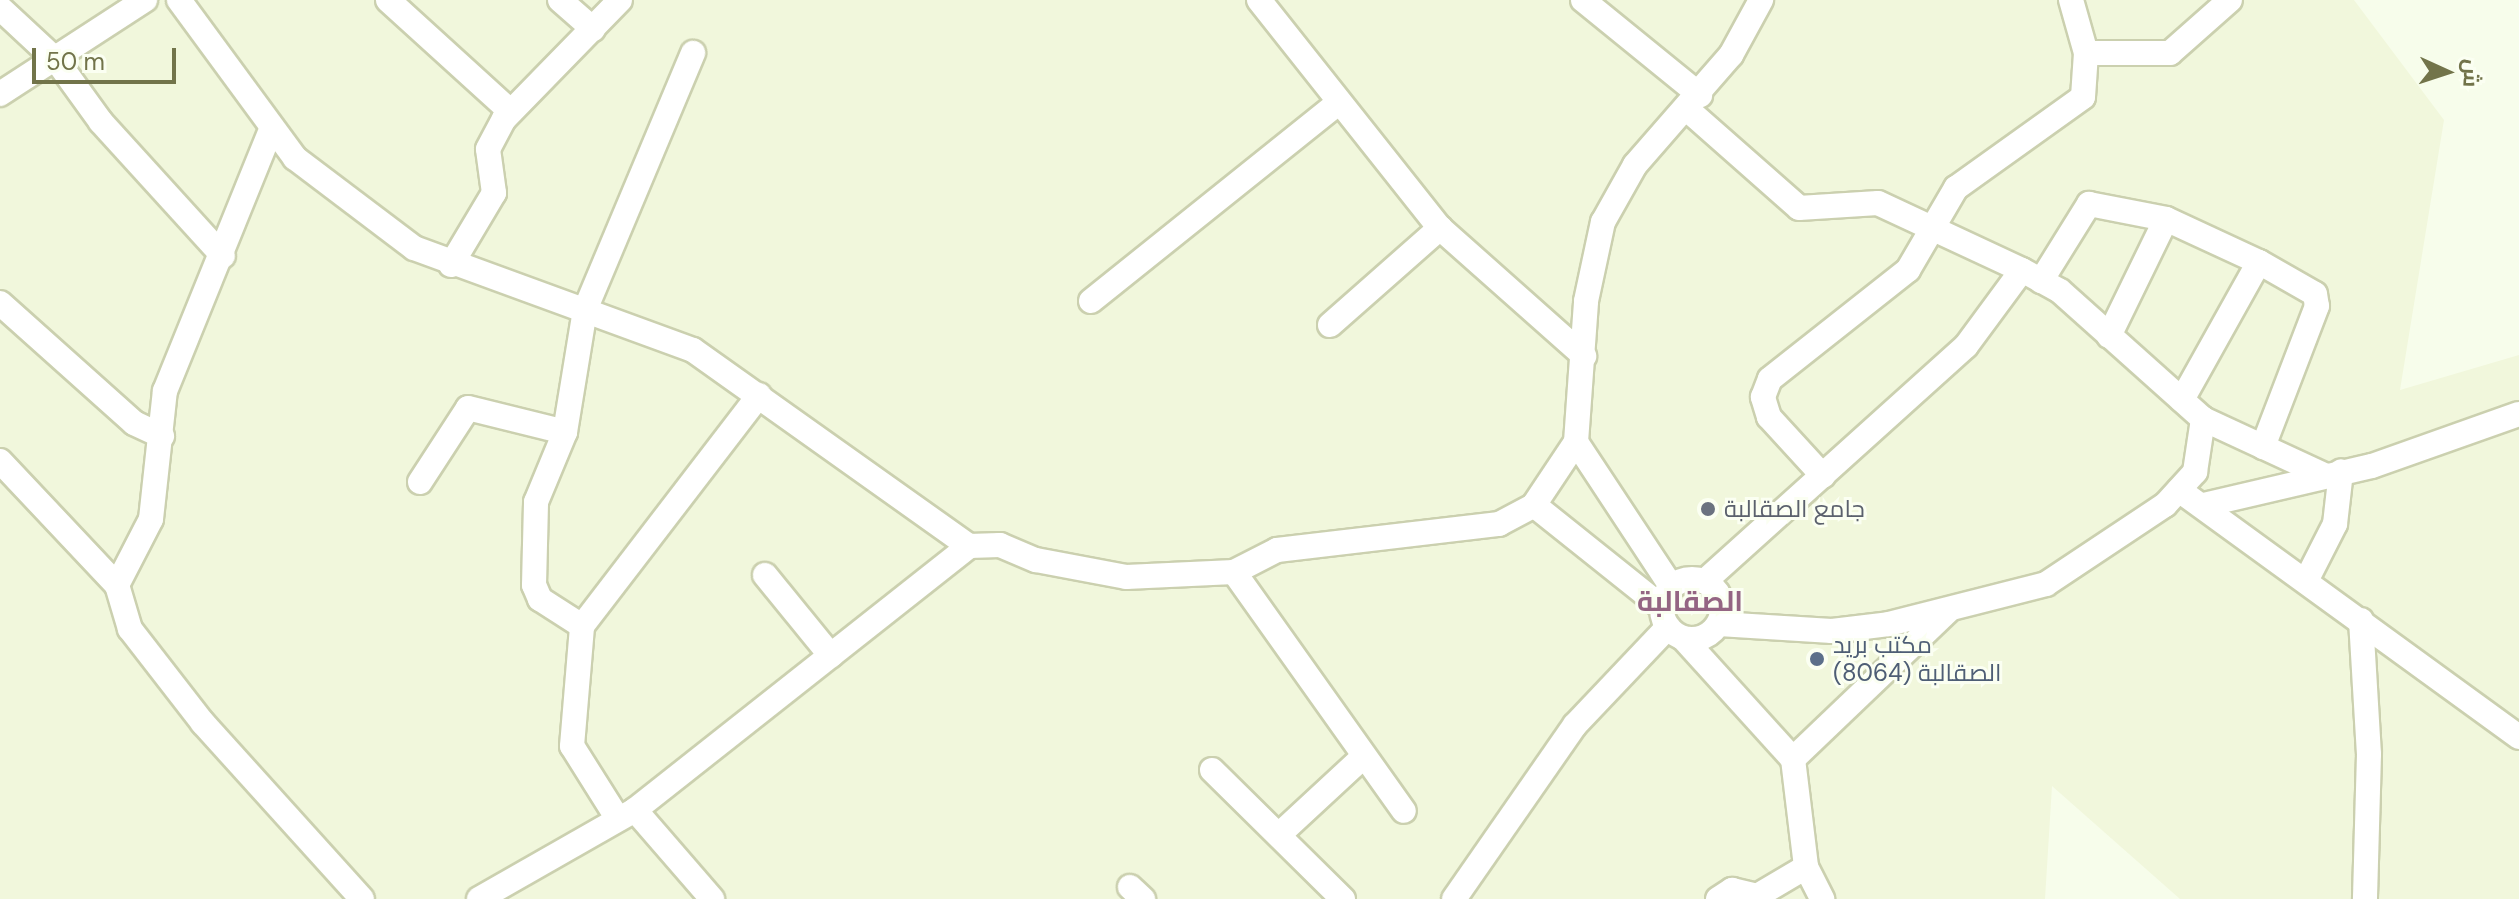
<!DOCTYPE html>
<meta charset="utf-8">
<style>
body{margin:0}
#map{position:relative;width:2519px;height:899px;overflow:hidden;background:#f7fdeb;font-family:"DM Sans",Cairo,sans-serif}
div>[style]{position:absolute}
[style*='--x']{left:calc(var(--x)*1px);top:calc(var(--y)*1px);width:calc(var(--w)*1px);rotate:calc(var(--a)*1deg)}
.residential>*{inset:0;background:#f1f7dc}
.roads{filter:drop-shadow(2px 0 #cbd0af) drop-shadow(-2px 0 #cbd0af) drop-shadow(0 2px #cbd0af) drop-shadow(0 -2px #cbd0af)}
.street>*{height:24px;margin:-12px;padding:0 12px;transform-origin:12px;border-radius:12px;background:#fff}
.street>.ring{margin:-12px;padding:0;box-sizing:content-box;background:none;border:24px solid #fff;border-radius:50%}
.dots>*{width:22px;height:22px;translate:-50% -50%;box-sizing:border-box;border:4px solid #fbfff2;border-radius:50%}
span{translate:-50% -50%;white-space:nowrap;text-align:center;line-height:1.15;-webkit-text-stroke:6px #fbfff2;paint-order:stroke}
.worship-label{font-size:24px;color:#5b616d}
.left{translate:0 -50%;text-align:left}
.service-label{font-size:24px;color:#4e5e75}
.quarter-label{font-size:28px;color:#946583;font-weight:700}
.north{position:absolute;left:2407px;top:32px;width:80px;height:80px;-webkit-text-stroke:6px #fbfff2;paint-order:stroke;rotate:93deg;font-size:22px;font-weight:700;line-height:32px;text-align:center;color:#72744a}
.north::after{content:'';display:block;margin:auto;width:28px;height:36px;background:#72744a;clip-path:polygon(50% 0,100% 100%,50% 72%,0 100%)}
.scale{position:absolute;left:32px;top:48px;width:144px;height:36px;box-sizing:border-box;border:4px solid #72744a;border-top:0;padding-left:10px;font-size:24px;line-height:28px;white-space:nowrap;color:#72744a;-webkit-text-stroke:6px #fbfff2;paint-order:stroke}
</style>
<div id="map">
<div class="residential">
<div style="clip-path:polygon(0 0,2354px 0,2444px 120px,2400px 390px,2519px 355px,2519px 899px,2180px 899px,2052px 786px,2045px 899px,0 899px)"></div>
</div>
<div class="roads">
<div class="street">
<div style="--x:179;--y:0;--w:196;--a:53.7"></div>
<div style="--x:295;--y:158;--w:149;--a:37.1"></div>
<div style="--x:414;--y:248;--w:297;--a:20.1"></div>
<div style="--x:693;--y:350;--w:339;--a:35.4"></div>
<div style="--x:969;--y:546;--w:31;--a:-2"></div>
<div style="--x:1000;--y:545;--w:39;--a:23"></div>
<div style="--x:1036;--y:560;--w:92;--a:10.7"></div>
<div style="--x:1126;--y:577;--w:108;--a:-2.7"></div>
<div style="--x:1234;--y:572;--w:48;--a:-27.1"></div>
<div style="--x:1277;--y:550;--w:224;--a:-6.7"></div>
<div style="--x:1499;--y:524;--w:40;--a:-28"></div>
<div style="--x:1534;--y:505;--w:76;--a:-56.3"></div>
<div style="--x:1576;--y:442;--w:141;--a:-85.9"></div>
<div style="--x:1586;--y:301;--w:81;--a:-77.9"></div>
<div style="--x:1603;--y:222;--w:65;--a:-60.7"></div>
<div style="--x:1635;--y:165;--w:146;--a:-48.9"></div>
<div style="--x:1731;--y:55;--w:63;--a:-61.4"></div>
<div style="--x:388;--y:0;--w:166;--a:42.3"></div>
<div style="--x:560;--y:0;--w:44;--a:41.3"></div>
<div style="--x:1259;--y:0;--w:291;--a:51.6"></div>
<div style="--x:1440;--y:228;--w:193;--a:41.6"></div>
<div style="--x:1583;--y:0;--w:151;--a:39.1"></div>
<div style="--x:0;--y:8;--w:78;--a:42.9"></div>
<div style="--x:57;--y:61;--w:75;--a:54.2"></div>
<div style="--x:101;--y:122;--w:181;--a:47.7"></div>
<div style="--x:2086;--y:53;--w:84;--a:0"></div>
<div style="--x:2170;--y:53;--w:80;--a:-41.5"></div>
<div style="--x:0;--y:94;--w:173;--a:-33"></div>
<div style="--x:1688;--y:110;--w:148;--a:41.4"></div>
<div style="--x:1799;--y:208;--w:79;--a:-3.6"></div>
<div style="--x:1878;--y:203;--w:159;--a:25"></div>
<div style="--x:2022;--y:270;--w:43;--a:28.9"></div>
<div style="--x:2060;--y:291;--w:192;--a:41.8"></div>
<div style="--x:2203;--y:419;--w:133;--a:24.8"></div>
<div style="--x:2259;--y:262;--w:64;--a:29.7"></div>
<div style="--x:2315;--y:294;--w:12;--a:81"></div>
<div style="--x:2317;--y:306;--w:151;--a:111"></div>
<div style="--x:451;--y:265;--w:84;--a:-59.2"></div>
<div style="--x:494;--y:193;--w:44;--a:-97.8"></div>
<div style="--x:488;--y:149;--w:34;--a:-62"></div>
<div style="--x:504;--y:119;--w:166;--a:-45.7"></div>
<div style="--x:2041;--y:281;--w:91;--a:-58.1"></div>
<div style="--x:2089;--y:204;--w:78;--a:11"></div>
<div style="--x:2166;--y:219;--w:102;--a:24.8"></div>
<div style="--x:2259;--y:262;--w:158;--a:119.2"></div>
<div style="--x:1091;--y:301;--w:314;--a:-38.7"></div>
<div style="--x:0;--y:303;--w:180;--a:41.8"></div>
<div style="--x:134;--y:423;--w:31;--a:25"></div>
<div style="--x:1330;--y:325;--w:147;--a:-41.4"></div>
<div style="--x:2109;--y:336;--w:130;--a:-64"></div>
<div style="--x:1576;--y:442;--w:173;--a:56.6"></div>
<div style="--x:0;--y:461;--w:170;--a:46.7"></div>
<div style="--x:117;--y:585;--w:74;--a:-62.7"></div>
<div style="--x:151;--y:519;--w:129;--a:-83.8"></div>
<div style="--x:165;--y:391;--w:282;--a:-67.9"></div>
<div style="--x:1823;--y:476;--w:80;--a:-132.5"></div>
<div style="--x:1769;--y:417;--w:21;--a:-107"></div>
<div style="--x:1763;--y:397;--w:19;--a:-69"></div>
<div style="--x:1770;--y:379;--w:176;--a:-38.3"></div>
<div style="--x:1908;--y:270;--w:95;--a:-59.7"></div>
<div style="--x:1956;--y:188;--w:156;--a:-35.6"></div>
<div style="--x:2083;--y:97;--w:44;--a:-86.1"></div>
<div style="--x:2086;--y:53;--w:55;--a:-105.8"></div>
<div style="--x:420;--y:482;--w:88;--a:-57"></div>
<div style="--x:468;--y:408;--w:100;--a:13.9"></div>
<div style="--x:2179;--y:490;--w:420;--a:36"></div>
<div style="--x:1534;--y:505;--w:164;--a:38.6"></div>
<div style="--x:2204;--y:505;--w:172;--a:-13.1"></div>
<div style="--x:2372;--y:466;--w:156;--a:-19.5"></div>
<div style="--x:1234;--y:572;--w:293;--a:54.6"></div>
<div style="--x:765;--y:575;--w:104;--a:50.8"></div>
<div class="ring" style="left:1662px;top:579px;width:36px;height:36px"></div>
<div style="--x:2307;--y:579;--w:62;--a:-63"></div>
<div style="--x:2335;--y:524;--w:53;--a:-83.5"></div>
<div style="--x:1705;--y:581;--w:351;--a:-42"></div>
<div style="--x:1966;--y:346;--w:94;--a:-53.6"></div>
<div style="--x:117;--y:585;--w:46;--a:73.5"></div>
<div style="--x:130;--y:629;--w:119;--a:52.2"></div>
<div style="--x:203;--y:723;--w:237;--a:47.9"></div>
<div style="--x:2361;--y:620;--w:134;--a:86.6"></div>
<div style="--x:2369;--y:754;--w:145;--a:91.6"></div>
<div style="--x:1719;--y:624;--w:113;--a:3.5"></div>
<div style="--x:1832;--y:631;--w:57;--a:-7"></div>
<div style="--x:1889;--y:624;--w:162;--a:-14.3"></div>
<div style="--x:2046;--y:584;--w:143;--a:-33.6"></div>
<div style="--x:2165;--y:505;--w:45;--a:-47.7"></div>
<div style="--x:2195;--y:472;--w:54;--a:-81.4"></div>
<div style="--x:582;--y:626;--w:50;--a:-147.3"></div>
<div style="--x:540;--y:599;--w:15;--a:-113"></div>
<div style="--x:534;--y:585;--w:83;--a:-88.6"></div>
<div style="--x:536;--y:502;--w:76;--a:-67.5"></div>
<div style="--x:565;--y:432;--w:124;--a:-80.7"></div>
<div style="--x:585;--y:310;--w:279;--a:-67.2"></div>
<div style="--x:1684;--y:639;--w:162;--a:47.8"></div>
<div style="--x:1793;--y:759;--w:109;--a:83.1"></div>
<div style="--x:1806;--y:867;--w:36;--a:63"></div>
<div style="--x:1793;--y:759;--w:214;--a:-43.7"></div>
<div style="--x:1212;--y:770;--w:184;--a:44.6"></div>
<div style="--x:635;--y:810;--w:118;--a:49.1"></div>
<div style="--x:618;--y:819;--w:86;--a:-122.2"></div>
<div style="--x:572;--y:746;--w:120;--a:-85.2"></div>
<div style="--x:582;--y:626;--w:291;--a:-52.5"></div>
<div style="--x:1282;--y:832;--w:110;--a:-42.8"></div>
<div style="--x:1130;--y:887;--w:18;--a:43"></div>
<div style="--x:479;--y:899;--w:180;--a:-29.7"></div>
<div style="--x:635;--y:810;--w:426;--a:-38.3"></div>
<div style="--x:1454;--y:899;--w:212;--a:-55.2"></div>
<div style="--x:1575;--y:725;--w:135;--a:-46.5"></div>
<div style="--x:1718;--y:899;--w:17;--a:-33"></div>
<div style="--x:1732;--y:890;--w:26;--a:13"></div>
<div style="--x:1757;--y:896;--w:57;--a:-30.6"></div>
</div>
</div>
<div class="dots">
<div style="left:1708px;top:509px;background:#6b7280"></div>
<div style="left:1817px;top:659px;background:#5c6f8a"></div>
</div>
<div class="worship-label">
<span class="left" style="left:1724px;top:509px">جامع الصقالبة</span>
</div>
<div class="service-label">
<span class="left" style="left:1833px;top:659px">مكتب بريد<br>الصقالبة (8064)</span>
</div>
<div class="quarter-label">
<span style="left:1690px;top:602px">الصقالبة</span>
</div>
<div class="north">ش</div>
<div class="scale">50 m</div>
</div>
